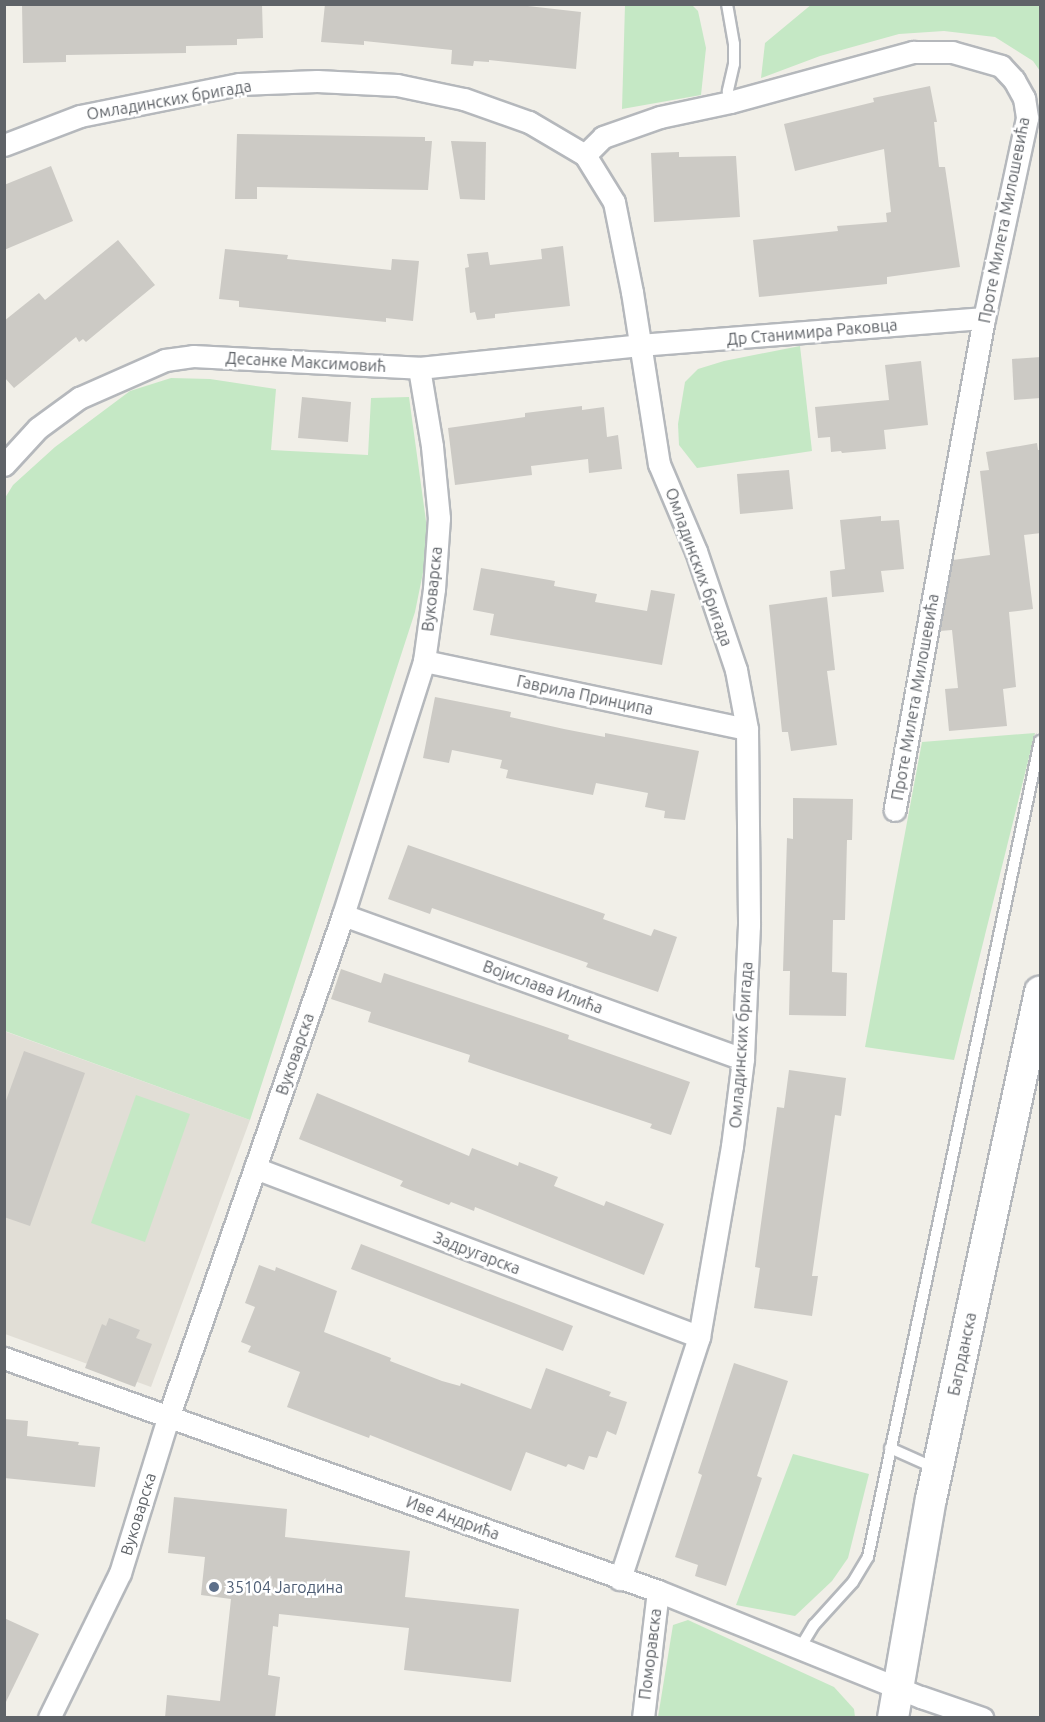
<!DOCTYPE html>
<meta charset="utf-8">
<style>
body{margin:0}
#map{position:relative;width:1045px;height:1722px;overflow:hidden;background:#f1efe8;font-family:Ubuntu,sans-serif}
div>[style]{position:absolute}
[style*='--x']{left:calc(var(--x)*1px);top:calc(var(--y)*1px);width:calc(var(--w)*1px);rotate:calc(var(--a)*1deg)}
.education>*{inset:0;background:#e1ded6}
.green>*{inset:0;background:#c5e8c5}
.building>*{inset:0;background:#cccac5}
.roads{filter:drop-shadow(2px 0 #b5b8bc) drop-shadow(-2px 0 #b5b8bc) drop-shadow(0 2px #b5b8bc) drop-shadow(0 -2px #b5b8bc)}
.lane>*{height:10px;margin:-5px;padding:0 5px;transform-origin:5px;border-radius:5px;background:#fff}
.street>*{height:21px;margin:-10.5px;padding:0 10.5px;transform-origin:10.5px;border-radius:10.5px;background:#fff}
.secondary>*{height:30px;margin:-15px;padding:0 15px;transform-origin:15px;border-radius:15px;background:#fff}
.dots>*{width:16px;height:16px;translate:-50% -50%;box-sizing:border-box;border:3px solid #fff;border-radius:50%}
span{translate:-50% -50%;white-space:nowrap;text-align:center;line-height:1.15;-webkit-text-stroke:5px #fff;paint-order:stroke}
.street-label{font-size:16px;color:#5f6368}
.service-label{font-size:16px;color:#4e5e75}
.left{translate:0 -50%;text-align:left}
.frame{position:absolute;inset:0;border:6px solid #5f6368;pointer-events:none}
</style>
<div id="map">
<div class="education">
<div style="clip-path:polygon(4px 1031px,250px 1120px,151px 1387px,5px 1334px)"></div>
</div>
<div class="green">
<div style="clip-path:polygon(812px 4px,1040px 5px,1040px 71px,1033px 61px,995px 37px,944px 31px,899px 34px,820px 56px,761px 78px,765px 43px)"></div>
<div style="clip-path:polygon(625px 5px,692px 5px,698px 11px,706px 48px,701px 95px,622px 109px)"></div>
<div style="clip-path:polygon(800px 346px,812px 451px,697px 468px,679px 445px,678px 424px,685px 382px,698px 369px,724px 361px)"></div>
<div style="clip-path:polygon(171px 378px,210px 379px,276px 389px,271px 450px,368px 455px,371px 398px,409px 397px,429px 543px,415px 612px,250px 1120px,5px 1031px,5px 498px,13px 485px,55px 447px,130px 391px)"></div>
<div style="clip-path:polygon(1035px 733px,954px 1060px,865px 1047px,922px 742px)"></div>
<div style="clip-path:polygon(136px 1095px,190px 1114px,145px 1242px,91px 1223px)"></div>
<div style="clip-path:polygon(793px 1454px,869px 1474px,848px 1558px,832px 1581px,795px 1616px,736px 1605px)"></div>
<div style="clip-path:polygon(688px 1620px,834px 1687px,854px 1709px,855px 1717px,658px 1717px,673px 1625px)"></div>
</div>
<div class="building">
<div style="clip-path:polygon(22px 4px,262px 4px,263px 38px,237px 39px,237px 45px,186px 46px,186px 53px,66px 55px,66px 62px,23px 63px)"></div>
<div style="clip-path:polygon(325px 4px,510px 4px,581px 12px,576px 69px,489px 60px,489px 62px,474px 61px,473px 66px,451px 64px,452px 50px,364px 41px,364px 45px,321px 42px)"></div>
<div style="clip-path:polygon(930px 86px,937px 122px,934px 122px,939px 167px,945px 167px,960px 267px,887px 277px,887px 284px,759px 297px,753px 240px,838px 231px,837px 226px,887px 222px,886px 213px,891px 212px,884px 149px,795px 171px,784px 124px,874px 102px,873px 98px)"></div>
<div style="clip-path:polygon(237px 134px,425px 137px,425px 141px,432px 141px,428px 190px,257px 187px,257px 199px,235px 199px)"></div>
<div style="clip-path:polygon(451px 141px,486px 142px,485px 200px,460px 199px)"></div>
<div style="clip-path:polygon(679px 152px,679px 157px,736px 156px,740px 217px,654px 222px,651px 153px)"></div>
<div style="clip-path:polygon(51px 166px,73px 221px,4px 250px,4px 185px)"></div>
<div style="clip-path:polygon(118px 240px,155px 285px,86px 342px,83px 339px,79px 342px,76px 337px,14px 388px,4px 377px,4px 321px,39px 293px,45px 300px)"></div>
<div style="clip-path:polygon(563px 246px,570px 306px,495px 314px,495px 318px,477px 320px,475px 312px,470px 313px,465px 268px,469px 267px,467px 254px,488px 252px,490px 265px,542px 259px,541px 249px)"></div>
<div style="clip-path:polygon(225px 249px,288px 255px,287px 259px,391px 270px,392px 259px,419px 261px,413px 321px,386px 318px,386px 322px,239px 307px,239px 301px,219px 299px)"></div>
<div style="clip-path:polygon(1041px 357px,1041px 398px,1014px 400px,1012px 359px)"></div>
<div style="clip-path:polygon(921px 361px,928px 425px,884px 430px,886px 449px,842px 453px,841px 451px,831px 452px,830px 437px,818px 438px,815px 407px,889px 400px,885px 365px)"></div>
<div style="clip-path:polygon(302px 397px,351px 402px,348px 442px,298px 438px)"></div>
<div style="clip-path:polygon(582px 406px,582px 410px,604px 407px,607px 437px,618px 435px,622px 469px,589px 473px,588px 459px,531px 466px,532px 475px,455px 485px,448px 428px,525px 417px,525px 413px)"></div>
<div style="clip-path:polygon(1037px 443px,1038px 450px,1041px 450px,1041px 533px,1024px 535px,1033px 609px,1009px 612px,1016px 687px,1003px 689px,1007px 726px,949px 731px,945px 689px,958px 688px,952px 630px,940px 631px,953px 560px,990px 555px,980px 471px,989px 470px,986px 452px)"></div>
<div style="clip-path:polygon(789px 470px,793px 509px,740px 514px,737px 474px)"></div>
<div style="clip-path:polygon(881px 516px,881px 521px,899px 520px,904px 569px,881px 571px,884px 592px,832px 597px,830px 571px,845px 569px,840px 520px)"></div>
<div style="clip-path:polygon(481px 568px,555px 581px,554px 586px,597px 594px,595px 602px,647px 611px,651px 590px,675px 594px,662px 665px,490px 635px,494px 614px,473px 610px)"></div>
<div style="clip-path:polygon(827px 597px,835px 670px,827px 671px,837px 745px,791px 751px,788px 732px,782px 732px,769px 605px)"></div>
<div style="clip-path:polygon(435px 697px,511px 712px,510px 717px,564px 729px,605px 737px,605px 733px,699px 751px,685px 820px,664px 818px,665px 811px,645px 807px,648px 793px,596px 783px,593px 795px,506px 778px,508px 770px,500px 768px,502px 760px,452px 750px,449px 763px,423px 758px)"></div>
<div style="clip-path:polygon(793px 798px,853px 799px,852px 840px,847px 840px,845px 920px,833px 920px,832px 972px,847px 973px,846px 1016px,789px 1015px,790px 971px,783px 971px,787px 838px,793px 839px)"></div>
<div style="clip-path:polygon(408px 845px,605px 914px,603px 919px,651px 936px,654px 929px,677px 937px,658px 992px,586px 967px,588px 963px,432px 908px,430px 914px,388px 899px)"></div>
<div style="clip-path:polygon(341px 969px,381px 983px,384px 973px,540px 1025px,569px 1035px,568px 1039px,690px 1082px,671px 1135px,650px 1128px,652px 1124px,468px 1062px,470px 1055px,368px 1022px,371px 1012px,331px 999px)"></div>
<div style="clip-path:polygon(24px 1051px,85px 1073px,30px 1226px,4px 1217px,4px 1106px)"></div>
<div style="clip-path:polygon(789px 1070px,846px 1078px,841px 1116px,835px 1115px,812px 1276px,818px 1276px,812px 1316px,754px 1308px,760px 1268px,755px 1267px,777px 1107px,784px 1108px)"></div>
<div style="clip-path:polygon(317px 1093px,469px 1156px,472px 1148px,518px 1166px,519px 1162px,558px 1177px,554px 1186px,604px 1206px,606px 1201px,664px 1224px,644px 1275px,475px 1207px,474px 1211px,451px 1202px,449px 1205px,400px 1186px,403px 1181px,299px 1139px)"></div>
<div style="clip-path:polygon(361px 1244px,573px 1326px,563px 1351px,351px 1269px)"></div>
<div style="clip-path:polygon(259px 1265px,275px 1271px,276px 1267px,337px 1291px,324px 1332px,391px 1358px,390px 1361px,442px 1381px,460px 1386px,461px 1383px,531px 1409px,546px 1368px,611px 1392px,609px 1396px,627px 1402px,616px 1435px,607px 1431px,597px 1458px,589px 1456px,584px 1470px,568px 1464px,566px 1467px,526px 1452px,511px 1491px,370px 1435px,369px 1438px,287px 1407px,300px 1372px,248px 1352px,251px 1346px,241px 1342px,255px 1307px,245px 1303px)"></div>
<div style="clip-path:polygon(109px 1318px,140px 1330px,136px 1338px,152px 1344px,135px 1387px,85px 1368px,102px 1324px,106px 1326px)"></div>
<div style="clip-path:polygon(734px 1363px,788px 1381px,757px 1476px,762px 1478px,726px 1586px,695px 1576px,698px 1565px,675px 1557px,702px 1475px,698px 1473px)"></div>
<div style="clip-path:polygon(4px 1419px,28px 1421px,27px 1436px,79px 1442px,78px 1445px,100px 1447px,95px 1487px,4px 1478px)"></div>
<div style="clip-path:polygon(174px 1497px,287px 1509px,285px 1537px,410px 1551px,405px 1597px,519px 1609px,511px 1682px,404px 1670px,409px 1628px,279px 1614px,278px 1627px,273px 1626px,268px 1675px,280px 1677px,275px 1718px,165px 1718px,167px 1695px,220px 1701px,231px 1599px,201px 1595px,205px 1557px,168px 1553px)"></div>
<div style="clip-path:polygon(4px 1618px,39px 1634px,4px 1706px)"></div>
</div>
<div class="roads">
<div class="lane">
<div style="--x:727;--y:4;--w:41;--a:80.1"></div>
<div style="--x:734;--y:44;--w:20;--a:90"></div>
<div style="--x:734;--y:64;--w:28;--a:103"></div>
<div style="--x:728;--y:91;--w:11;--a:80"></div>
<div style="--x:890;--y:1448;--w:49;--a:24"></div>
<div style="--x:800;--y:1648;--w:27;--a:-59"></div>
<div style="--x:814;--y:1625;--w:58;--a:-47.8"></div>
<div style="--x:853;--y:1582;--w:29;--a:-59"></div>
<div style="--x:868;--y:1557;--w:834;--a:-78.1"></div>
</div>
<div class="street">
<div style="--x:4;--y:145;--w:81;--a:-20.9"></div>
<div style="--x:80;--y:116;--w:162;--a:-11.4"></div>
<div style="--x:239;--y:84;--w:78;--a:-2.2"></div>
<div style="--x:317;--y:81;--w:80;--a:2.9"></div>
<div style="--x:397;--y:85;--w:68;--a:11.8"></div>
<div style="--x:464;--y:99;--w:69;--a:19.5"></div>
<div style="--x:529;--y:122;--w:65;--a:30.5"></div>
<div style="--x:585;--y:155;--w:55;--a:58.3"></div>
<div style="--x:614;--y:202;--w:92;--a:78.7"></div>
<div style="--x:632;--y:292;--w:174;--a:81.1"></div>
<div style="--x:659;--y:464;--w:95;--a:67"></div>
<div style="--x:696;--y:551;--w:126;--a:71.4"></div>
<div style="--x:736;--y:670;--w:60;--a:79.4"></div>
<div style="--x:747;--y:729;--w:196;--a:89.4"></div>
<div style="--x:749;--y:925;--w:134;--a:92.6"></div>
<div style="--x:743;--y:1059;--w:88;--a:97.2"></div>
<div style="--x:732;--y:1146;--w:194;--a:99.8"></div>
<div style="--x:699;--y:1337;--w:255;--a:108.1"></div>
<div style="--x:585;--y:155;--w:25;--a:-45"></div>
<div style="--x:603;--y:137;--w:60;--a:-19.3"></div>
<div style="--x:660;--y:117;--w:72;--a:-12.1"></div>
<div style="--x:730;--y:102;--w:190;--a:-15.3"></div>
<div style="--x:913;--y:52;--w:39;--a:0"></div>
<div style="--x:952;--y:52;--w:51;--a:15.9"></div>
<div style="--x:1001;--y:66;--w:19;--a:47"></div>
<div style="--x:1014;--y:80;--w:21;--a:61"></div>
<div style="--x:1024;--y:98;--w:20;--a:81"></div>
<div style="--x:1027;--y:118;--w:205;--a:102.1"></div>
<div style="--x:984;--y:318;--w:500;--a:100.3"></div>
<div style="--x:4;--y:465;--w:50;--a:-47.4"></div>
<div style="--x:38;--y:428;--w:51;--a:-36.2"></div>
<div style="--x:79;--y:398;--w:94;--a:-23.8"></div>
<div style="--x:165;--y:360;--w:28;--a:-8"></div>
<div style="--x:193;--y:356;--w:226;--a:3"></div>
<div style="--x:419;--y:368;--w:222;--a:-5.9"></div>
<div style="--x:640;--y:345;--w:345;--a:-4.5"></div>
<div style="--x:424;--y:661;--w:330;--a:11.9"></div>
<div style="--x:343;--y:915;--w:425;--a:19.8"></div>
<div style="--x:255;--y:1168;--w:475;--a:20.8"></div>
<div style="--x:4;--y:1358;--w:694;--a:19.61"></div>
<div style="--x:658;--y:1591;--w:284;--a:22"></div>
<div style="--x:921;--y:1697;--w:65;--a:19"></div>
<div style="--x:49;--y:1718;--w:161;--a:-63.9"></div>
<div style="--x:120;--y:1573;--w:165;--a:-72.8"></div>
<div style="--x:169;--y:1415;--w:529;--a:-70.81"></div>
<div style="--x:343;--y:915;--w:267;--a:-72.3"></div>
<div style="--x:424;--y:661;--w:73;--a:-82.1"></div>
<div style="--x:434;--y:589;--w:71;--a:-86"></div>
<div style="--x:439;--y:518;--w:72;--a:-95.6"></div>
<div style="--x:432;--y:446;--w:79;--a:-99.5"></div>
<div style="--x:643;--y:1718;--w:128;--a:-83.3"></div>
</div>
<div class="secondary">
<div style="--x:893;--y:1718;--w:222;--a:-80.2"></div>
<div style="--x:931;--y:1499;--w:519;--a:-77.87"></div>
</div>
</div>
<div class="dots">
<div style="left:214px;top:1587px;background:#5c6f8a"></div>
</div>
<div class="street-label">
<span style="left:169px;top:100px;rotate:-10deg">Омладинских бригада</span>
<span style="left:1004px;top:220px;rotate:-79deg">Проте Милета Милошевића</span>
<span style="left:812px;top:332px;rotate:-5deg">Др Станимира Раковца</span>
<span style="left:306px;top:362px;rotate:3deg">Десанке Максимовић</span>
<span style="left:699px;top:567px;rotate:70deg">Омладинских бригада</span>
<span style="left:432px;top:589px;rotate:-84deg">Вуковарска</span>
<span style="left:585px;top:695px;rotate:12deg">Гаврила Принципа</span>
<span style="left:915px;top:697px;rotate:-80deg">Проте Милета Милошевића</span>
<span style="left:543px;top:987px;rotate:20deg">Војислава Илића</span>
<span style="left:741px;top:1045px;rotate:-86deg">Омладинских бригада</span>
<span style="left:295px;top:1054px;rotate:-71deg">Вуковарска</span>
<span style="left:477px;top:1253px;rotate:21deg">Задругарска</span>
<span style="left:962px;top:1354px;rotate:-78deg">Багрданска</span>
<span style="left:138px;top:1514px;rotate:-73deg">Вуковарска</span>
<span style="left:453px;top:1518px;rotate:20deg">Иве Андрића</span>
<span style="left:650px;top:1654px;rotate:-83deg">Поморавска</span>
</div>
<div class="service-label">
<span class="left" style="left:226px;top:1587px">35104 Јагодина</span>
</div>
<div class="frame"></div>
</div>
